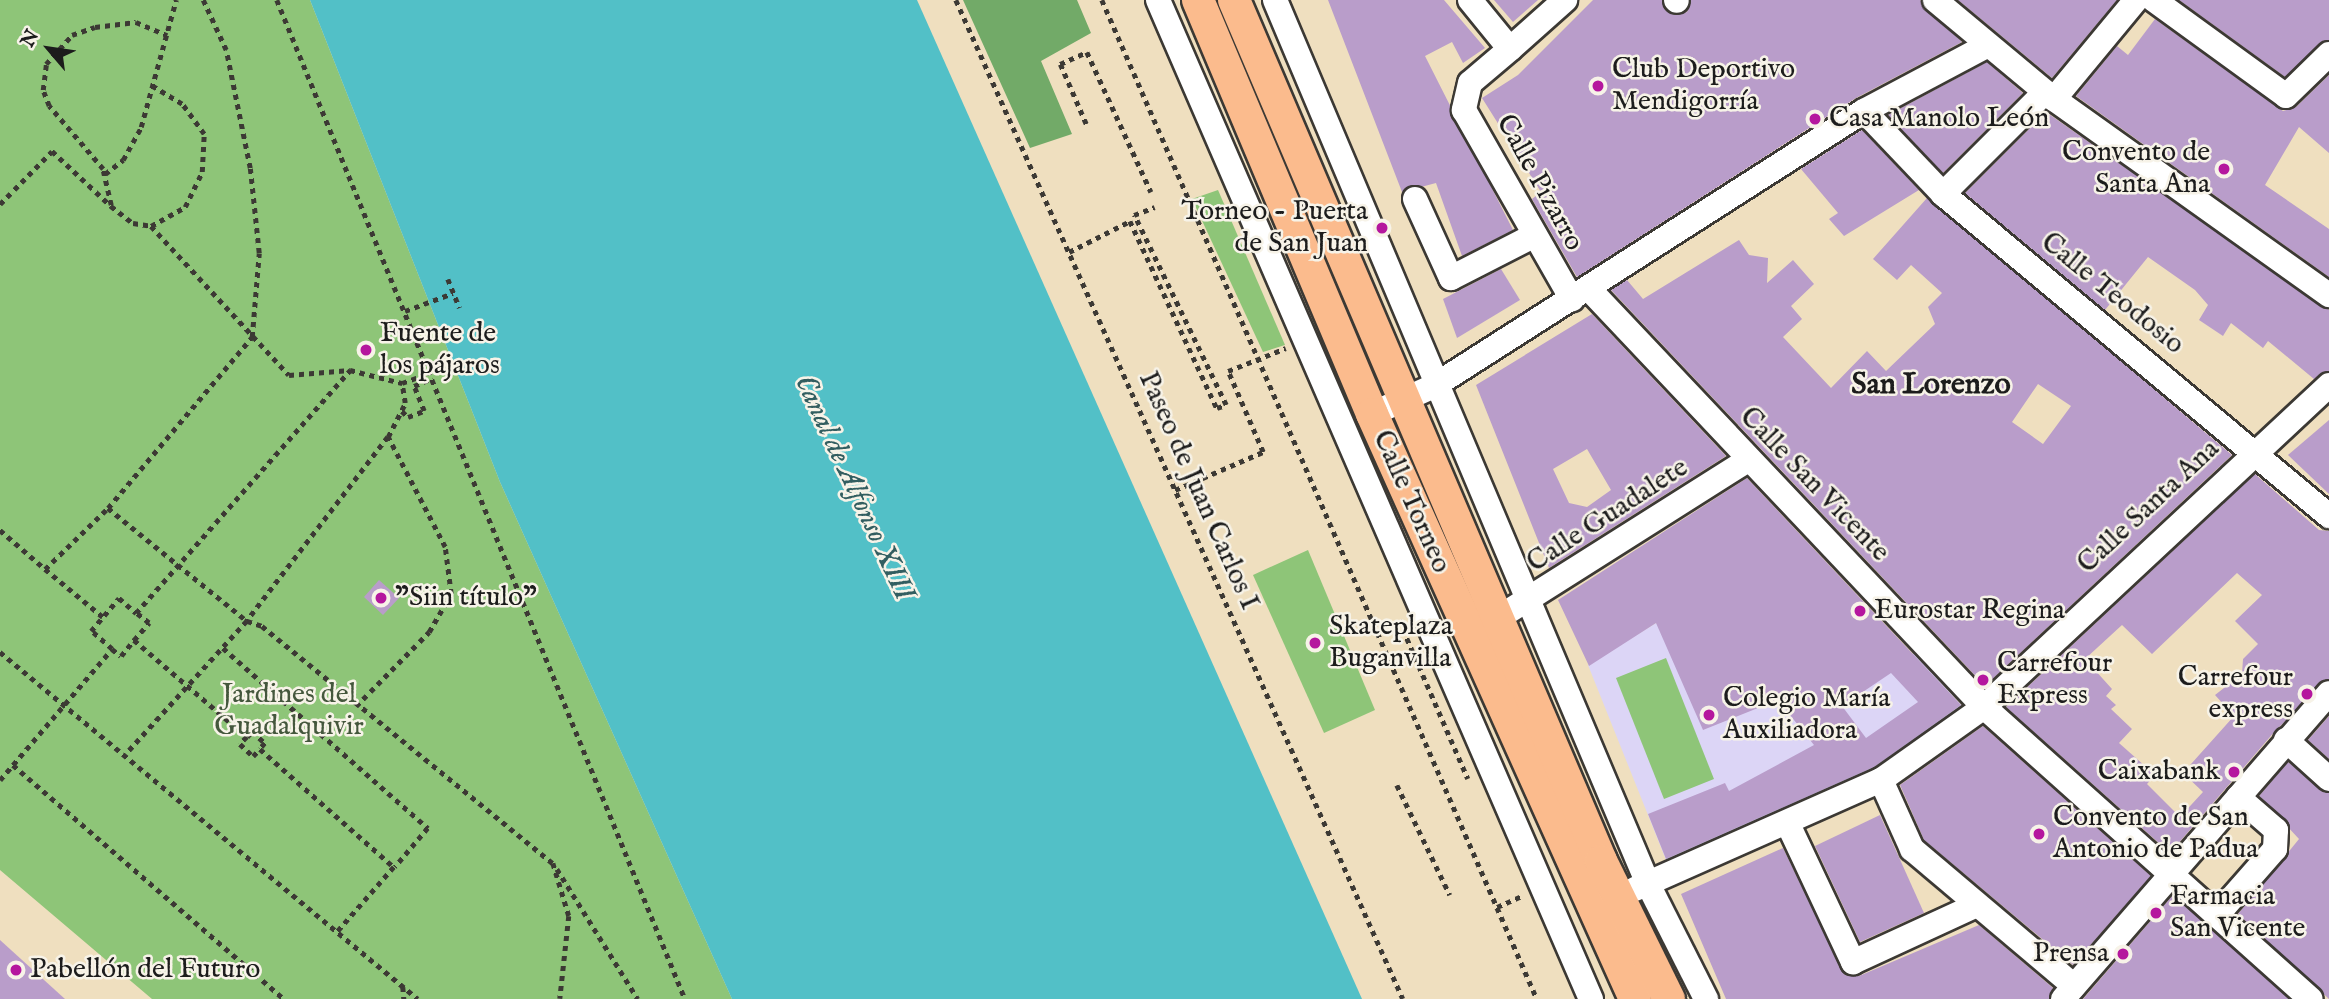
<!DOCTYPE html>
<meta charset="utf-8">
<style>
body{margin:0}
#map{position:relative;width:2329px;height:999px;overflow:hidden;background:#efdfbf;font-family:"IM FELL English",serif}
div>[style]{position:absolute}
[style*='--x']{left:calc(var(--x)*1px);top:calc(var(--y)*1px);width:calc(var(--w)*1px);rotate:calc(var(--a)*1deg)}
.built>*{inset:0;background:#dcd5f6}
.green>*{inset:0;background:#8ec578}
.forest>*{inset:0;background:#72aa68}
.water>*{inset:0;background:#52c0c7}
.building>*{inset:0;background:#b99dca}
.path>*{height:4.5px;margin-top:-2.25px;transform-origin:0;background:repeating-linear-gradient(90deg,#3c3934 0 5px,transparent 0 10px)}
.roads{filter:drop-shadow(2px 0 #3c3934) drop-shadow(-2px 0 #3c3934) drop-shadow(0 2px #3c3934) drop-shadow(0 -2px #3c3934)}
.minor>*{height:24px;margin:-12px;padding:0 12px;transform-origin:12px;border-radius:12px;background:#fff}
.major>*{height:32px;margin:-16px;padding:0 16px;transform-origin:16px;border-radius:16px;background:#fbbb8d}
.dots>*{width:19px;height:19px;translate:-50% -50%;box-sizing:border-box;border:4px solid #f7f3e8;border-radius:50%}
span{translate:-50% -50%;white-space:nowrap;text-align:center;line-height:1.15;-webkit-text-stroke:5px #f7f3e8;paint-order:stroke}
.poi-label{font-size:28px;color:#1c1c1c}
.left{translate:0 -50%;text-align:left}
.right{translate:-100% -50%;text-align:right}
.street-label{font-size:28px;color:#1c1c1c}
.park-label{font-size:28px;color:#44573c}
.neighbourhood-label{font-size:30px;color:#1c1c1c;font-weight:700}
.water-label{font-size:30px;color:#325e60;font-style:italic}
.north{position:absolute;left:14px;top:14px;width:70px;height:70px;-webkit-text-stroke:5px #f7f3e8;paint-order:stroke;rotate:299deg;font-size:19px;font-weight:700;line-height:28px;text-align:center;color:#1c1c1c}
.north::after{content:'';display:block;margin:auto;width:24px;height:32px;background:#1c1c1c;clip-path:polygon(50% 0,100% 100%,50% 72%,0 100%)}
</style>
<div id="map">
<div class="built">
<div style="clip-path:polygon(1656px 623px,1816px 723px,1914px 653px,1963px 707px,1871px 770px,1666px 860px,1588px 665px)"></div>
</div>
<div class="green">
<div style="clip-path:polygon(0 0,310px 0,500px 482px,732px 999px,152px 999px,0 870px)"></div>
<div style="clip-path:polygon(1218px 190px,1285px 345px,1263px 352px,1192px 199px)"></div>
<div style="clip-path:polygon(1308px 550px,1375px 710px,1324px 733px,1253px 575px)"></div>
<div style="clip-path:polygon(1666px 658px,1714px 779px,1664px 799px,1616px 678px)"></div>
</div>
<div class="forest">
<div style="clip-path:polygon(963px 0,1077px 0,1091px 33px,1041px 61px,1072px 134px,1030px 148px)"></div>
</div>
<div class="water">
<div style="clip-path:polygon(310px 0,917px 0,1362px 999px,732px 999px,500px 482px)"></div>
</div>
<div class="building">
<div style="clip-path:polygon(1328px 0,1444px 0,1485px 48px,1463px 63px,1452px 42px,1425px 56px,1513px 230px,1462px 256px,1436px 183px,1402px 192px)"></div>
<div style="clip-path:polygon(1494px 0,1538px 0,1513px 22px)"></div>
<div style="clip-path:polygon(1593px 0,1662px 0,1674px 15px,1687px 12px,1691px 0,1920px 0,1962px 42px,1856px 98px,1577px 277px,1532px 199px,1541px 192px,1482px 98px,1518px 75px)"></div>
<div style="clip-path:polygon(1958px 0,2117px 0,2052px 78px)"></div>
<div style="clip-path:polygon(2179px 0,2329px 0,2329px 40px,2285px 77px)"></div>
<div style="clip-path:polygon(2155px 19px,2283px 111px,2296px 107px,2329px 75px,2329px 153px,2299px 127px,2265px 185px,2329px 229px,2329px 277px,2076px 96px,2117px 46px,2128px 55px)"></div>
<div style="clip-path:polygon(1987px 62px,2023px 93px,1943px 173px,1888px 115px)"></div>
<div style="clip-path:polygon(2046px 112px,2329px 310px,2329px 371px,2314px 379px,2268px 341px,2263px 348px,2231px 323px,2223px 336px,2199px 320px,2208px 305px,2195px 290px,2148px 257px,2105px 310px,1965px 193px)"></div>
<div style="clip-path:polygon(1862px 130px,1919px 190px,1844px 236px,1829px 219px,1838px 213px,1801px 169px)"></div>
<div style="clip-path:polygon(evenodd,1927px 198px,2232px 455px,1985px 686px,1611px 290px,1627px 280px,1643px 299px,1739px 240px,1749px 255px,1768px 258px,1767px 283px,1793px 260px,1814px 284px,1791px 306px,1802px 319px,1783px 337px,1831px 388px,1867px 351px,1886px 371px,1935px 324px,1928px 307px,1942px 293px,1911px 265px,1897px 280px,1873px 259px,1927px 198px,2038px 384px,2071px 406px,2043px 444px,2012px 422px,2038px 384px)"></div>
<div style="clip-path:polygon(1501px 269px,1520px 300px,1457px 338px,1443px 299px)"></div>
<div style="clip-path:polygon(evenodd,1592px 314px,1726px 456px,1549px 568px,1476px 385px,1592px 314px,1587px 449px,1611px 490px,1587px 507px,1569px 503px,1553px 469px,1587px 449px)"></div>
<div style="clip-path:polygon(2329px 420px,2329px 494px,2288px 455px)"></div>
<div style="clip-path:polygon(evenodd,2255px 474px,2319px 530px,2329px 531px,2329px 679px,2276px 730px,2170px 853px,2006px 707px,2255px 474px,2237px 573px,2262px 595px,2235px 621px,2258px 644px,2243px 659px,2242px 674px,2215px 695px,2234px 716px,2183px 773px,2203px 792px,2180px 817px,2147px 784px,2155px 775px,2119px 743px,2132px 729px,2111px 709px,2116px 705px,2106px 696px,2112px 689px,2085px 659px,2122px 625px,2152px 654px,2237px 573px)"></div>
<div style="clip-path:polygon(evenodd,1747px 478px,1961px 705px,1874px 767px,1666px 859px,1648px 814px,1725px 783px,1729px 791px,1814px 745px,1778px 700px,1703px 730px,1656px 623px,1589px 666px,1558px 600px,1747px 478px,1891px 673px,1918px 702px,1866px 738px,1842px 706px,1891px 673px)"></div>
<div style="clip-path:polygon(379px 580px,399px 598px,383px 615px,364px 597px)"></div>
<div style="clip-path:polygon(2329px 716px,2329px 759px,2308px 740px)"></div>
<div style="clip-path:polygon(1983px 726px,2151px 876px,2073px 965px,1924px 840px,1900px 785px)"></div>
<div style="clip-path:polygon(2288px 762px,2329px 793px,2329px 999px,2238px 914px,2299px 839px,2259px 796px)"></div>
<div style="clip-path:polygon(1880px 815px,1924px 913px,1860px 942px,1815px 846px)"></div>
<div style="clip-path:polygon(1783px 848px,1845px 975px,1859px 976px,1979px 925px,2053px 988px,2049px 999px,1726px 999px,1681px 894px)"></div>
<div style="clip-path:polygon(2173px 895px,2289px 999px,2083px 999px)"></div>
<div style="clip-path:polygon(0 940px,65px 999px,0 999px)"></div>
</div>
<div class="path">
<div style="--x:277;--y:0;--w:1079;--a:67.78"></div>
<div style="--x:956;--y:0;--w:1094;--a:65.89"></div>
<div style="--x:1102;--y:0;--w:1090;--a:66.47"></div>
<div style="--x:1086;--y:124;--w:65;--a:-113.4"></div>
<div style="--x:1060;--y:64;--w:30;--a:-24"></div>
<div style="--x:1087;--y:52;--w:154;--a:65.4"></div>
<div style="--x:105;--y:174;--w:23;--a:-38"></div>
<div style="--x:123;--y:160;--w:38;--a:-61"></div>
<div style="--x:141;--y:127;--w:132;--a:-74.6"></div>
<div style="--x:0;--y:204;--w:74;--a:-45.5"></div>
<div style="--x:52;--y:151;--w:81;--a:43"></div>
<div style="--x:111;--y:206;--w:28;--a:38"></div>
<div style="--x:133;--y:223;--w:18;--a:9"></div>
<div style="--x:151;--y:226;--w:203;--a:47.2"></div>
<div style="--x:289;--y:375;--w:61;--a:-4.7"></div>
<div style="--x:350;--y:370;--w:54;--a:14"></div>
<div style="--x:402;--y:383;--w:30;--a:-20"></div>
<div style="--x:111;--y:205;--w:37;--a:-103"></div>
<div style="--x:103;--y:169;--w:83;--a:-130.6"></div>
<div style="--x:49;--y:106;--w:17;--a:-111"></div>
<div style="--x:43;--y:90;--w:26;--a:-83"></div>
<div style="--x:46;--y:64;--w:39;--a:-48"></div>
<div style="--x:72;--y:35;--w:24;--a:-19"></div>
<div style="--x:95;--y:27;--w:41;--a:-7"></div>
<div style="--x:136;--y:22;--w:34;--a:23"></div>
<div style="--x:151;--y:226;--w:39;--a:-29"></div>
<div style="--x:185;--y:207;--w:39;--a:-64"></div>
<div style="--x:202;--y:172;--w:38;--a:-87"></div>
<div style="--x:204;--y:134;--w:37;--a:-126"></div>
<div style="--x:182;--y:104;--w:35;--a:-149"></div>
<div style="--x:1069;--y:252;--w:68;--a:-26.9"></div>
<div style="--x:1130;--y:221;--w:206;--a:65.1"></div>
<div style="--x:1217;--y:408;--w:9;--a:-18"></div>
<div style="--x:1226;--y:405;--w:211;--a:-115.8"></div>
<div style="--x:1134;--y:215;--w:22;--a:-21"></div>
<div style="--x:448;--y:279;--w:31;--a:68"></div>
<div style="--x:405;--y:311;--w:51;--a:-20.6"></div>
<div style="--x:402;--y:411;--w:8;--a:45"></div>
<div style="--x:408;--y:417;--w:17;--a:-21"></div>
<div style="--x:424;--y:411;--w:27;--a:-112"></div>
<div style="--x:414;--y:386;--w:20;--a:-24"></div>
<div style="--x:388;--y:437;--w:232;--a:127.5"></div>
<div style="--x:247;--y:621;--w:16;--a:18"></div>
<div style="--x:262;--y:626;--w:375;--a:39.2"></div>
<div style="--x:553;--y:863;--w:55;--a:73.2"></div>
<div style="--x:569;--y:916;--w:83;--a:96.2"></div>
<div style="--x:1175;--y:490;--w:96;--a:-23.4"></div>
<div style="--x:1263;--y:452;--w:88;--a:-113.4"></div>
<div style="--x:1228;--y:371;--w:62;--a:-21.6"></div>
<div style="--x:108;--y:508;--w:179;--a:39.1"></div>
<div style="--x:247;--y:621;--w:181;--a:132.3"></div>
<div style="--x:0;--y:530;--w:60;--a:40.9"></div>
<div style="--x:45;--y:569;--w:88;--a:-44.1"></div>
<div style="--x:108;--y:508;--w:224;--a:-49.9"></div>
<div style="--x:252;--y:337;--w:84;--a:-85.2"></div>
<div style="--x:259;--y:253;--w:85;--a:-96"></div>
<div style="--x:250;--y:168;--w:120;--a:-101.5"></div>
<div style="--x:226;--y:50;--w:55;--a:-114.7"></div>
<div style="--x:45;--y:569;--w:75;--a:39.6"></div>
<div style="--x:1399;--y:620;--w:173;--a:66.5"></div>
<div style="--x:134;--y:640;--w:23;--a:-49"></div>
<div style="--x:149;--y:623;--w:16;--a:-142"></div>
<div style="--x:223;--y:648;--w:273;--a:41.3"></div>
<div style="--x:428;--y:828;--w:51;--a:130.2"></div>
<div style="--x:112;--y:649;--w:11;--a:38"></div>
<div style="--x:121;--y:656;--w:21;--a:-51"></div>
<div style="--x:134;--y:640;--w:149;--a:40.6"></div>
<div style="--x:247;--y:737;--w:10;--a:135"></div>
<div style="--x:240;--y:744;--w:18;--a:43"></div>
<div style="--x:253;--y:756;--w:10;--a:-45"></div>
<div style="--x:260;--y:749;--w:179;--a:41.4"></div>
<div style="--x:394;--y:867;--w:86;--a:131.2"></div>
<div style="--x:0;--y:652;--w:543;--a:39.7"></div>
<div style="--x:356;--y:706;--w:104;--a:-45.4"></div>
<div style="--x:429;--y:632;--w:44;--a:-59.9"></div>
<div style="--x:451;--y:594;--w:47;--a:-97.3"></div>
<div style="--x:445;--y:547;--w:124;--a:-117.4"></div>
<div style="--x:388;--y:437;--w:38;--a:-63"></div>
<div style="--x:405;--y:403;--w:20;--a:-99"></div>
<div style="--x:247;--y:737;--w:8;--a:-50"></div>
<div style="--x:252;--y:731;--w:18;--a:43"></div>
<div style="--x:265;--y:743;--w:8;--a:130"></div>
<div style="--x:13;--y:765;--w:358;--a:40.8"></div>
<div style="--x:0;--y:780;--w:172;--a:-49.5"></div>
<div style="--x:112;--y:649;--w:28;--a:-139"></div>
<div style="--x:91;--y:631;--w:43;--a:-49.7"></div>
<div style="--x:119;--y:598;--w:23;--a:41"></div>
<div style="--x:136;--y:613;--w:324;--a:-48.6"></div>
<div style="--x:1397;--y:785;--w:122;--a:64.3"></div>
<div style="--x:557;--y:869;--w:153;--a:58.1"></div>
<div style="--x:1497;--y:907;--w:27;--a:-24"></div>
<div style="--x:403;--y:987;--w:12;--a:85"></div>
</div>
<div class="roads">
<div class="minor">
<div style="--x:1158;--y:0;--w:1089;--a:66.57"></div>
<div style="--x:1275;--y:0;--w:959;--a:67.12"></div>
<div style="--x:1648;--y:884;--w:129;--a:63.2"></div>
<div style="--x:1470;--y:0;--w:63;--a:50.8"></div>
<div style="--x:1510;--y:49;--w:52;--a:139.6"></div>
<div style="--x:1470;--y:83;--w:28;--a:103"></div>
<div style="--x:1464;--y:110;--w:218;--a:60.3"></div>
<div style="--x:1676;--y:0;--w:1;--a:45"></div>
<div style="--x:1935;--y:0;--w:155;--a:39.8"></div>
<div style="--x:2054;--y:99;--w:338;--a:35.5"></div>
<div style="--x:2154;--y:0;--w:163;--a:36"></div>
<div style="--x:2286;--y:96;--w:60;--a:-44.3"></div>
<div style="--x:1510;--y:49;--w:74;--a:-41.7"></div>
<div style="--x:2054;--y:99;--w:129;--a:-50.4"></div>
<div style="--x:1864;--y:111;--w:115;--a:46.4"></div>
<div style="--x:1943;--y:194;--w:503;--a:39.83"></div>
<div style="--x:1943;--y:194;--w:144;--a:-45"></div>
<div style="--x:1415;--y:199;--w:87;--a:65.5"></div>
<div style="--x:1451;--y:278;--w:90;--a:-27.1"></div>
<div style="--x:1590;--y:290;--w:574;--a:46.62"></div>
<div style="--x:1984;--y:707;--w:438;--a:41.8"></div>
<div style="--x:1372;--y:414;--w:68;--a:-24.3"></div>
<div style="--x:1434;--y:386;--w:510;--a:-32.6"></div>
<div style="--x:1864;--y:111;--w:138;--a:-28"></div>
<div style="--x:1498;--y:618;--w:296;--a:-32.3"></div>
<div style="--x:2286;--y:740;--w:58;--a:42.2"></div>
<div style="--x:1881;--y:780;--w:76;--a:65.8"></div>
<div style="--x:1912;--y:849;--w:212;--a:40.2"></div>
<div style="--x:1788;--y:824;--w:153;--a:64.8"></div>
<div style="--x:1853;--y:962;--w:136;--a:-24.7"></div>
<div style="--x:1635;--y:889;--w:269;--a:-23.9"></div>
<div style="--x:1881;--y:780;--w:126;--a:-35.3"></div>
<div style="--x:1984;--y:707;--w:472;--a:-43"></div>
<div style="--x:2217;--y:915;--w:88;--a:-48.7"></div>
<div style="--x:2275;--y:849;--w:19;--a:-87"></div>
<div style="--x:2276;--y:830;--w:50;--a:-139"></div>
<div style="--x:2063;--y:999;--w:405;--a:-49"></div>
</div>
<div class="major">
<div style="--x:1198;--y:0;--w:449;--a:67.2"></div>
<div style="--x:1372;--y:414;--w:641;--a:65.79"></div>
<div style="--x:1234;--y:0;--w:936;--a:66.91"></div>
<div style="--x:1601;--y:861;--w:154;--a:63.8"></div>
</div>
</div>
<div class="dots">
<div style="left:1598px;top:86px;background:#b5179e"></div>
<div style="left:1815px;top:119px;background:#b5179e"></div>
<div style="left:2224px;top:169px;background:#b5179e"></div>
<div style="left:1382px;top:228px;background:#b5179e"></div>
<div style="left:366px;top:350px;background:#b5179e"></div>
<div style="left:381px;top:598px;background:#b5179e"></div>
<div style="left:1860px;top:611px;background:#b5179e"></div>
<div style="left:1315px;top:643px;background:#b5179e"></div>
<div style="left:1983px;top:680px;background:#b5179e"></div>
<div style="left:2307px;top:694px;background:#b5179e"></div>
<div style="left:1709px;top:715px;background:#b5179e"></div>
<div style="left:2234px;top:772px;background:#b5179e"></div>
<div style="left:2039px;top:834px;background:#b5179e"></div>
<div style="left:2156px;top:913px;background:#b5179e"></div>
<div style="left:2123px;top:954px;background:#b5179e"></div>
<div style="left:16px;top:970px;background:#b5179e"></div>
</div>
<div class="poi-label">
<span class="left" style="left:1612px;top:86px">Club Deportivo<br>Mendigorría</span>
<span class="left" style="left:1829px;top:119px">Casa Manolo León</span>
<span class="right" style="left:2210px;top:169px">Convento de<br>Santa Ana</span>
<span class="right" style="left:1368px;top:228px">Torneo - Puerta<br>de San Juan</span>
<span class="left" style="left:380px;top:350px">Fuente de<br>los pájaros</span>
<span class="left" style="left:395px;top:598px">"Siin título"</span>
<span class="left" style="left:1874px;top:611px">Eurostar Regina</span>
<span class="left" style="left:1329px;top:643px">Skateplaza<br>Buganvilla</span>
<span class="left" style="left:1997px;top:680px">Carrefour<br>Express</span>
<span class="right" style="left:2293px;top:694px">Carrefour<br>express</span>
<span class="left" style="left:1723px;top:715px">Colegio María<br>Auxiliadora</span>
<span class="right" style="left:2220px;top:772px">Caixabank</span>
<span class="left" style="left:2053px;top:834px">Convento de San<br>Antonio de Padua</span>
<span class="left" style="left:2170px;top:913px">Farmacia<br>San Vicente</span>
<span class="right" style="left:2109px;top:954px">Prensa</span>
<span class="left" style="left:30px;top:970px">Pabellón del Futuro</span>
</div>
<div class="street-label">
<span style="left:1539px;top:183px;rotate:61deg">Calle Pizarro</span>
<span style="left:2112px;top:294px;rotate:39deg">Calle Teodosio</span>
<span style="left:1814px;top:485px;rotate:46deg">Calle San Vicente</span>
<span style="left:1198px;top:491px;rotate:66deg">Paseo de Juan Carlos I</span>
<span style="left:1411px;top:502px;rotate:66deg">Calle Torneo</span>
<span style="left:2149px;top:507px;rotate:-43deg">Calle Santa Ana</span>
<span style="left:1608px;top:516px;rotate:-33deg">Calle Guadalete</span>
</div>
<div class="park-label">
<span style="left:289px;top:711px">Jardines del<br>Guadalquivir</span>
</div>
<div class="neighbourhood-label">
<span style="left:1931px;top:385px">San Lorenzo</span>
</div>
<div class="water-label">
<span style="left:854px;top:488px;rotate:65deg">Canal de Alfonso XIII</span>
</div>
<div class="north">N</div>
</div>
